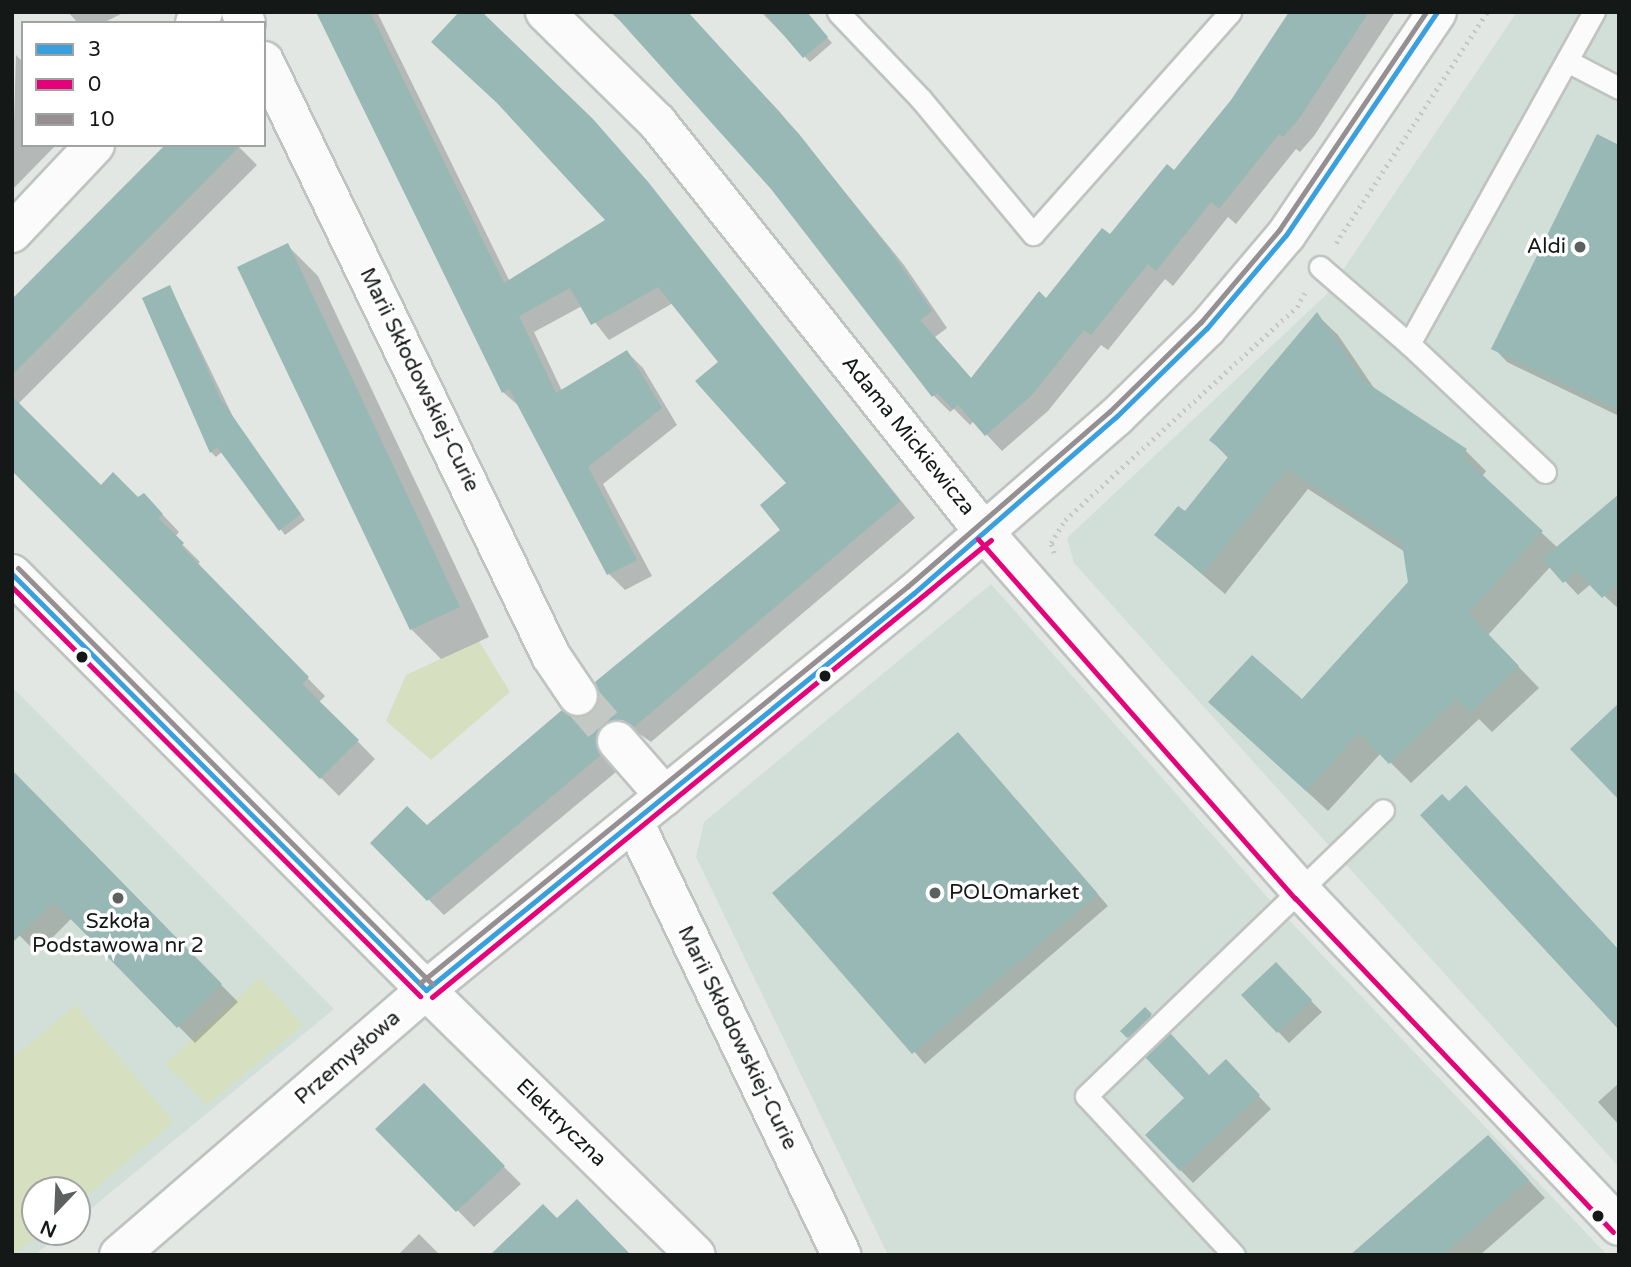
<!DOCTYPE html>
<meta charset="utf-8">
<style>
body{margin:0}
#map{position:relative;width:1631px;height:1267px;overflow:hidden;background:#e2e7e4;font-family:"Varela Round",sans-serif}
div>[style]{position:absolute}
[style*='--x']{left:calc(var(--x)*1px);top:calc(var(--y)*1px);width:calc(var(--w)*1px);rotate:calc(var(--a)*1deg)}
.built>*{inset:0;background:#d2dfd8}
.green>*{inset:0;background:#d6e0c0}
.shadow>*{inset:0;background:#0003}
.building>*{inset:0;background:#97b8b4}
.minor-tunnel>*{height:38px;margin-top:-19px;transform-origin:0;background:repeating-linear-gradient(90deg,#c3c8c5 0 38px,transparent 0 57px)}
.path>*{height:4.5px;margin-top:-2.25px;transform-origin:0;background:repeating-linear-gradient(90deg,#c5c7c6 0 2px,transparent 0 7px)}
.roads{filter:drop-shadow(2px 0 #bfc3c1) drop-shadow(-2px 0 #bfc3c1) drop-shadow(0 2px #bfc3c1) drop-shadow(0 -2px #bfc3c1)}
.service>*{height:21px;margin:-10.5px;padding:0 10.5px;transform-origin:10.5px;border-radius:10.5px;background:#fbfbfb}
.minor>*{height:38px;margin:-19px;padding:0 19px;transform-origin:19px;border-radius:19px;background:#fbfbfb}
.tertiary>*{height:38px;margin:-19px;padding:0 19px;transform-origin:19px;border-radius:19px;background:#fbfbfb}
.bus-1>*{height:5px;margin:-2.5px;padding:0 2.5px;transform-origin:2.5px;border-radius:2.5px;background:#39a0dd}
.bus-2>*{height:5px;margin:-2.5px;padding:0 2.5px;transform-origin:2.5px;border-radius:2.5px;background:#e5017a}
.bus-3>*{height:5px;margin:-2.5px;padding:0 2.5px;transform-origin:2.5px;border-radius:2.5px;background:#958f91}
.dots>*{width:19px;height:19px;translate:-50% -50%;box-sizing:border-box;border:4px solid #fff;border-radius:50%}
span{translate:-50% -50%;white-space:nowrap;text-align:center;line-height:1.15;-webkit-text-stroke:7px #fff;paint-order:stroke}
.poi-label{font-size:21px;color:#141816}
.right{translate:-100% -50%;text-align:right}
.left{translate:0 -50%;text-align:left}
.street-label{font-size:21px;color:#141816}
.frame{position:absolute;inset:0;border:14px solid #141816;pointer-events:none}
.legend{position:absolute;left:21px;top:21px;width:245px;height:126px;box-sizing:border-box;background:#fff;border:2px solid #a1a3a2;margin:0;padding:9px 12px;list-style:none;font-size:21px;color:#141816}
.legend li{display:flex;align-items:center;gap:14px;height:35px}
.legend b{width:35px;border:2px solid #a1a3a2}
.north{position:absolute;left:21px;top:1176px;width:70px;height:70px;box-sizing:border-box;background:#fff;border:2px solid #a1a3a2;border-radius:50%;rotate:203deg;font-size:19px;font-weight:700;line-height:28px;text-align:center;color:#141816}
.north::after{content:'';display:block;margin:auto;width:24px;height:32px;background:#5c605e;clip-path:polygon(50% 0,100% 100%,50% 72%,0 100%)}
</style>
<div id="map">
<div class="built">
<div style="clip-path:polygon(1517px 12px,1619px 12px,1619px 1167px,1074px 563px,1067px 538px,1326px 295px)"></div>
<div style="clip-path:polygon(991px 584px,1268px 898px,1607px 1255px,888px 1255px,696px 857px,704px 822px)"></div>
<div style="clip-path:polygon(12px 687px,334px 1009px,77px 1220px,77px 1190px,35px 1190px,35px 1232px,62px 1232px,35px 1255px,12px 1255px)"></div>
</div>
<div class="green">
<div style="clip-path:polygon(479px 641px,510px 692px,431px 760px,386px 721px,406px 675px)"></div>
<div style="clip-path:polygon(260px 977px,303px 1025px,207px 1105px,165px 1064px)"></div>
<div style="clip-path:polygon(75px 1005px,174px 1122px,77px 1203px,77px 1190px,35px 1190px,35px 1232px,43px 1232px,12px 1255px,12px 1058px)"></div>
</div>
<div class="shadow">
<div style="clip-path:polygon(68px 12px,125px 12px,103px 23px,78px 23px)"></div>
<div style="clip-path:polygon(evenodd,317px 12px,377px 12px,510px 282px,608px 220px,609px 138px,915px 518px,651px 742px,641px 735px,619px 740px,611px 751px,616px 772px,444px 915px,372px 843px,426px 827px,579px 720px,592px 715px,782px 530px,789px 483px,720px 363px,673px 303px,609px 340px,582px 306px,534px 332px,562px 391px,627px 352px,643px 368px,677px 425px,603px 484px,652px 576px,625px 590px,609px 574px,520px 407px,503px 392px,317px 12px,632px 717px,632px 720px,610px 725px,610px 721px,632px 717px)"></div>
<div style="clip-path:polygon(610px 12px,686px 12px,779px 111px,904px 265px,947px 328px,935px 337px,972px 379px,1174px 172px,1232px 101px,1291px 12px,1395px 12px,1314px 136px,1300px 152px,1296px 149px,1236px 224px,1228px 217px,1173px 286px,1165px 279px,1108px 350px,1101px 345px,1048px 411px,1002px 451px,974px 421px,970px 425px,954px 409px,950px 412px,934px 396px,773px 188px,643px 41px)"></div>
<div style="clip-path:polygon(761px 12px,805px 12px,832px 43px,810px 62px)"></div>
<div style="clip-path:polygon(16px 55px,23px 62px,23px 145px,56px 145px,12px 190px)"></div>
<div style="clip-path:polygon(237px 145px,257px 165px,18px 404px,101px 487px,161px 513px,179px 532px,175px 537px,200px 562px,197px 565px,325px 696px,319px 702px,375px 759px,339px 796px,12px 468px,12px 301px)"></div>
<div style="clip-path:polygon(1619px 147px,1619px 416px,1507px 362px,1494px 348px)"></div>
<div style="clip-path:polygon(287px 245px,318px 276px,489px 637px,441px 659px,411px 629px)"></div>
<div style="clip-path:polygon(170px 287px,239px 429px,305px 520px,285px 535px,223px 451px,216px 457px,211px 452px)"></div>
<div style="clip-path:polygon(1317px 315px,1338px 335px,1376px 391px,1465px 450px,1486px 471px,1482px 477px,1559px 549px,1619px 496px,1619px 609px,1591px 584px,1578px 595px,1551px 566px,1488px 635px,1539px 688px,1492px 732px,1479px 719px,1411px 783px,1381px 753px,1328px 811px,1232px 723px,1302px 702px,1410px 583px,1405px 552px,1308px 489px,1225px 594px,1156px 535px,1185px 514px,1229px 459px,1211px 440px)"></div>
<div style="clip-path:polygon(969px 746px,1108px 906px,925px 1064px,775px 893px)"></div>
<div style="clip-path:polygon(12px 772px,238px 1002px,195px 1043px,72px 918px,37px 953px,12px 928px)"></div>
<div style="clip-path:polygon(1276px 965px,1322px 1012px,1289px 1043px,1244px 996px)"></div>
<div style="clip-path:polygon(1145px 1009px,1156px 1021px,1133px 1042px,1122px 1031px)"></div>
<div style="clip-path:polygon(1226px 1062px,1271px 1109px,1193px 1183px,1148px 1136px)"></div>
<div style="clip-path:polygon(1619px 1083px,1619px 1125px,1598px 1102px)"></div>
<div style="clip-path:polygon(424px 1086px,521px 1184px,474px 1227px,378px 1130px)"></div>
<div style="clip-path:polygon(1505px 1154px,1545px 1198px,1480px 1255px,1380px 1255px)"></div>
<div style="clip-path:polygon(419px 1234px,440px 1255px,398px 1255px)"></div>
</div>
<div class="building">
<div style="clip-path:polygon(316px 12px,370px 12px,504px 283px,605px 220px,497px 103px,431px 42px,459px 12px,482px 12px,593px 119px,649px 183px,900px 501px,634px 727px,623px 720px,603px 724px,596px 735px,601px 755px,427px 901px,370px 843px,407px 806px,427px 825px,562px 710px,579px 718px,591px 714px,600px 695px,595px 682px,780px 530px,760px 505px,786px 483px,695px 381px,718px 362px,658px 287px,591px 325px,570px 288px,519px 316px,556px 393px,627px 350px,662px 408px,588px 467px,637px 560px,607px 575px,509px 389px,502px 393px)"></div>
<div style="clip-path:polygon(612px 12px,688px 12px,799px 134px,888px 247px,932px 311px,920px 320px,971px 378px,1039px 291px,1046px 298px,1102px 228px,1110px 234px,1167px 164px,1174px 170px,1231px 100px,1289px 12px,1369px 12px,1298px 120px,1283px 137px,1279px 134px,1219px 209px,1211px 202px,1156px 271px,1148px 264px,1091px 335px,1084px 330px,1032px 395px,985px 436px,958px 405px,953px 409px,937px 393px,932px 397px,771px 189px)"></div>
<div style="clip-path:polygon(764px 12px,807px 12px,828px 37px,803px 58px)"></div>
<div style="clip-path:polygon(1597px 134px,1619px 145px,1619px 410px,1491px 349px)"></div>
<div style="clip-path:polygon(165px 145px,241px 145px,12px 375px,12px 299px)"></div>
<div style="clip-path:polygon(288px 243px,460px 607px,410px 630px,237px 267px)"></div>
<div style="clip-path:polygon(170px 285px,220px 398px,301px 514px,279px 531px,217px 447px,210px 453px,142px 298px)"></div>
<div style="clip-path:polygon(1317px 312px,1364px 381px,1467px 449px,1462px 456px,1543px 531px,1468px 613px,1519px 666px,1470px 713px,1457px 699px,1389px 764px,1359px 733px,1306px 791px,1208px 702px,1252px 655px,1302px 699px,1408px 582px,1402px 544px,1287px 469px,1203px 574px,1154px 535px,1178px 506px,1185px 511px,1229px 456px,1209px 440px)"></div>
<div style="clip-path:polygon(12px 396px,101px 485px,113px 472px,138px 497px,144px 493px,163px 514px,158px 518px,184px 543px,181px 546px,309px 677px,302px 684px,359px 740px,320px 779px,12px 471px)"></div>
<div style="clip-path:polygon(1619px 494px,1619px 583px,1602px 598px,1576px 571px,1563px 583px,1542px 559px)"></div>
<div style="clip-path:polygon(1619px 703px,1619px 800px,1570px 749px)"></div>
<div style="clip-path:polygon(958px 732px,1098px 894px,912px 1054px,772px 893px)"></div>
<div style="clip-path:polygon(12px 770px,222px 984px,177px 1028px,54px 902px,12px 943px)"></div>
<div style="clip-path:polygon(1466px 785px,1619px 950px,1619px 1030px,1420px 815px,1442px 794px,1449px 801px)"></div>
<div style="clip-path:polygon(1276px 962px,1312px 1000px,1277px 1033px,1241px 995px)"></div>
<div style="clip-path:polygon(1145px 1007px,1152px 1014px,1127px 1038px,1120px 1031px)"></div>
<div style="clip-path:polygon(1170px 1033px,1209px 1075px,1226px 1059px,1260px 1095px,1180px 1171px,1145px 1135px,1184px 1098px,1145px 1057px)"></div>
<div style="clip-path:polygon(424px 1083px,505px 1166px,456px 1212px,375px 1129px)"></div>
<div style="clip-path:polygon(1488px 1135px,1529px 1180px,1443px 1255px,1350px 1255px)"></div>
<div style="clip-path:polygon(577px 1199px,631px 1255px,490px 1255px,543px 1204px,557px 1218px)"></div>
</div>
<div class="minor-tunnel">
<div style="--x:578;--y:696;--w:60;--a:49.1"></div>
</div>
<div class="path">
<div style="--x:1336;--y:243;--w:276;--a:-56.8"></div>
<div style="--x:1054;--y:553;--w:10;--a:-107"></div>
<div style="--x:1051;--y:543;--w:27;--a:-59"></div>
<div style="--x:1065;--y:520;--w:315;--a:-42.6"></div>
<div style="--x:1297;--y:307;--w:17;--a:-62"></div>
</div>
<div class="roads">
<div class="service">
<div style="--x:838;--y:12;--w:119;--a:46.4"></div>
<div style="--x:920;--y:98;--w:177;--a:50.3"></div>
<div style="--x:1033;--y:234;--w:297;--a:-48.4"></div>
<div style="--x:1567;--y:61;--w:59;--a:27.4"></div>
<div style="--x:1320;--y:267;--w:118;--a:40.9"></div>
<div style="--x:1545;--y:472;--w:187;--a:-136.7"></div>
<div style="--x:1409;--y:344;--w:380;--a:-60.9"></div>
<div style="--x:1234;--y:1255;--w:217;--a:-132.9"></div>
<div style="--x:1086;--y:1096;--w:412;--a:-43.9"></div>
</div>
<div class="minor">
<div style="--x:241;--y:12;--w:12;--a:66"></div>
<div style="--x:545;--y:12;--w:157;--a:44.5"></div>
<div style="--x:657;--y:122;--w:526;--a:51.41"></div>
<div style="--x:985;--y:533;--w:186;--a:48.7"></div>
<div style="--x:1108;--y:673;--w:293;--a:48.5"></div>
<div style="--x:1302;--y:892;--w:460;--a:46.5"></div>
<div style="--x:195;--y:23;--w:14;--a:-54"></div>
<div style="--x:264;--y:61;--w:661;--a:64.25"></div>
<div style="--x:551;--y:656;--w:48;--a:56"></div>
<div style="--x:12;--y:233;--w:121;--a:-46.7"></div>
<div style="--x:617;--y:741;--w:73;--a:48.9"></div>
<div style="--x:634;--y:822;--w:480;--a:64.4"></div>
<div style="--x:119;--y:1255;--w:406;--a:-40.8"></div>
<div style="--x:426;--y:990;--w:378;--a:44.5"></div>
</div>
<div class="tertiary">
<div style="--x:12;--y:574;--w:587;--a:45.14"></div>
<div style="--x:426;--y:990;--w:629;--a:-39.13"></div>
<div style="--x:914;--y:593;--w:268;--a:-41.1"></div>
<div style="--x:1116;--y:417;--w:127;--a:-44.4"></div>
<div style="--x:1207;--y:328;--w:122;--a:-49.7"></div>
<div style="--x:1286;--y:235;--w:269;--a:-55.9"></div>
</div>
</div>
<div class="bus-1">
<div style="--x:12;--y:574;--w:587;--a:45.14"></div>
<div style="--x:426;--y:990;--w:629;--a:-39.13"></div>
<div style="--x:914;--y:593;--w:268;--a:-41.1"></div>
<div style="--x:1116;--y:417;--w:127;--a:-44.4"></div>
<div style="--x:1207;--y:328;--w:122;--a:-49.7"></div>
<div style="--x:1286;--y:235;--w:269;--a:-55.9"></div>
</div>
<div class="bus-2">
<div style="--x:978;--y:539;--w:479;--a:48.6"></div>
<div style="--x:1295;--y:898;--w:461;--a:46.4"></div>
<div style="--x:12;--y:587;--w:578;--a:45.07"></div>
<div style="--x:432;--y:997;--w:722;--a:-39.27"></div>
</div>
<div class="bus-3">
<div style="--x:18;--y:568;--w:587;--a:45.14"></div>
<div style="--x:420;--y:983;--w:629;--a:-39.13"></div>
<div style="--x:908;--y:586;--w:267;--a:-40.9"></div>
<div style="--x:1110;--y:411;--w:127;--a:-44.4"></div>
<div style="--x:1201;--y:322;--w:121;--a:-49.7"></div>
<div style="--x:1279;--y:230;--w:263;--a:-56"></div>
</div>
<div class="dots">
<div style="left:1580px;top:247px;background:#5c605e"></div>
<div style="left:82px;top:657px;background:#141816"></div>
<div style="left:825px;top:676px;background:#141816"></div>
<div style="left:935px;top:893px;background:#5c605e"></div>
<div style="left:118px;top:898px;background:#5c605e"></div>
<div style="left:1598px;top:1216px;background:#141816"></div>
</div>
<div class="poi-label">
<span class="right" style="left:1566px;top:247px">Aldi</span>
<span class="left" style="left:949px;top:893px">POLOmarket</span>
<span style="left:118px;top:934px">Szkoła<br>Podstawowa nr 2</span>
</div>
<div class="street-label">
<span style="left:419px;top:380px;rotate:64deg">Marii Skłodowskiej-Curie</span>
<span style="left:908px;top:436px;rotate:51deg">Adama Mickiewicza</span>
<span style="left:737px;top:1038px;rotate:64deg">Marii Skłodowskiej-Curie</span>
<span style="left:348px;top:1058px;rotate:-41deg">Przemysłowa</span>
<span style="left:561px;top:1123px;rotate:44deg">Elektryczna</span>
</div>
<div class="frame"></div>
<ul class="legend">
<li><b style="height:9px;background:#39a0dd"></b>3</li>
<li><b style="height:9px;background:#e5017a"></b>0</li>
<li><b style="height:9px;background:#958f91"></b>10</li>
</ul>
<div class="north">N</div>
</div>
